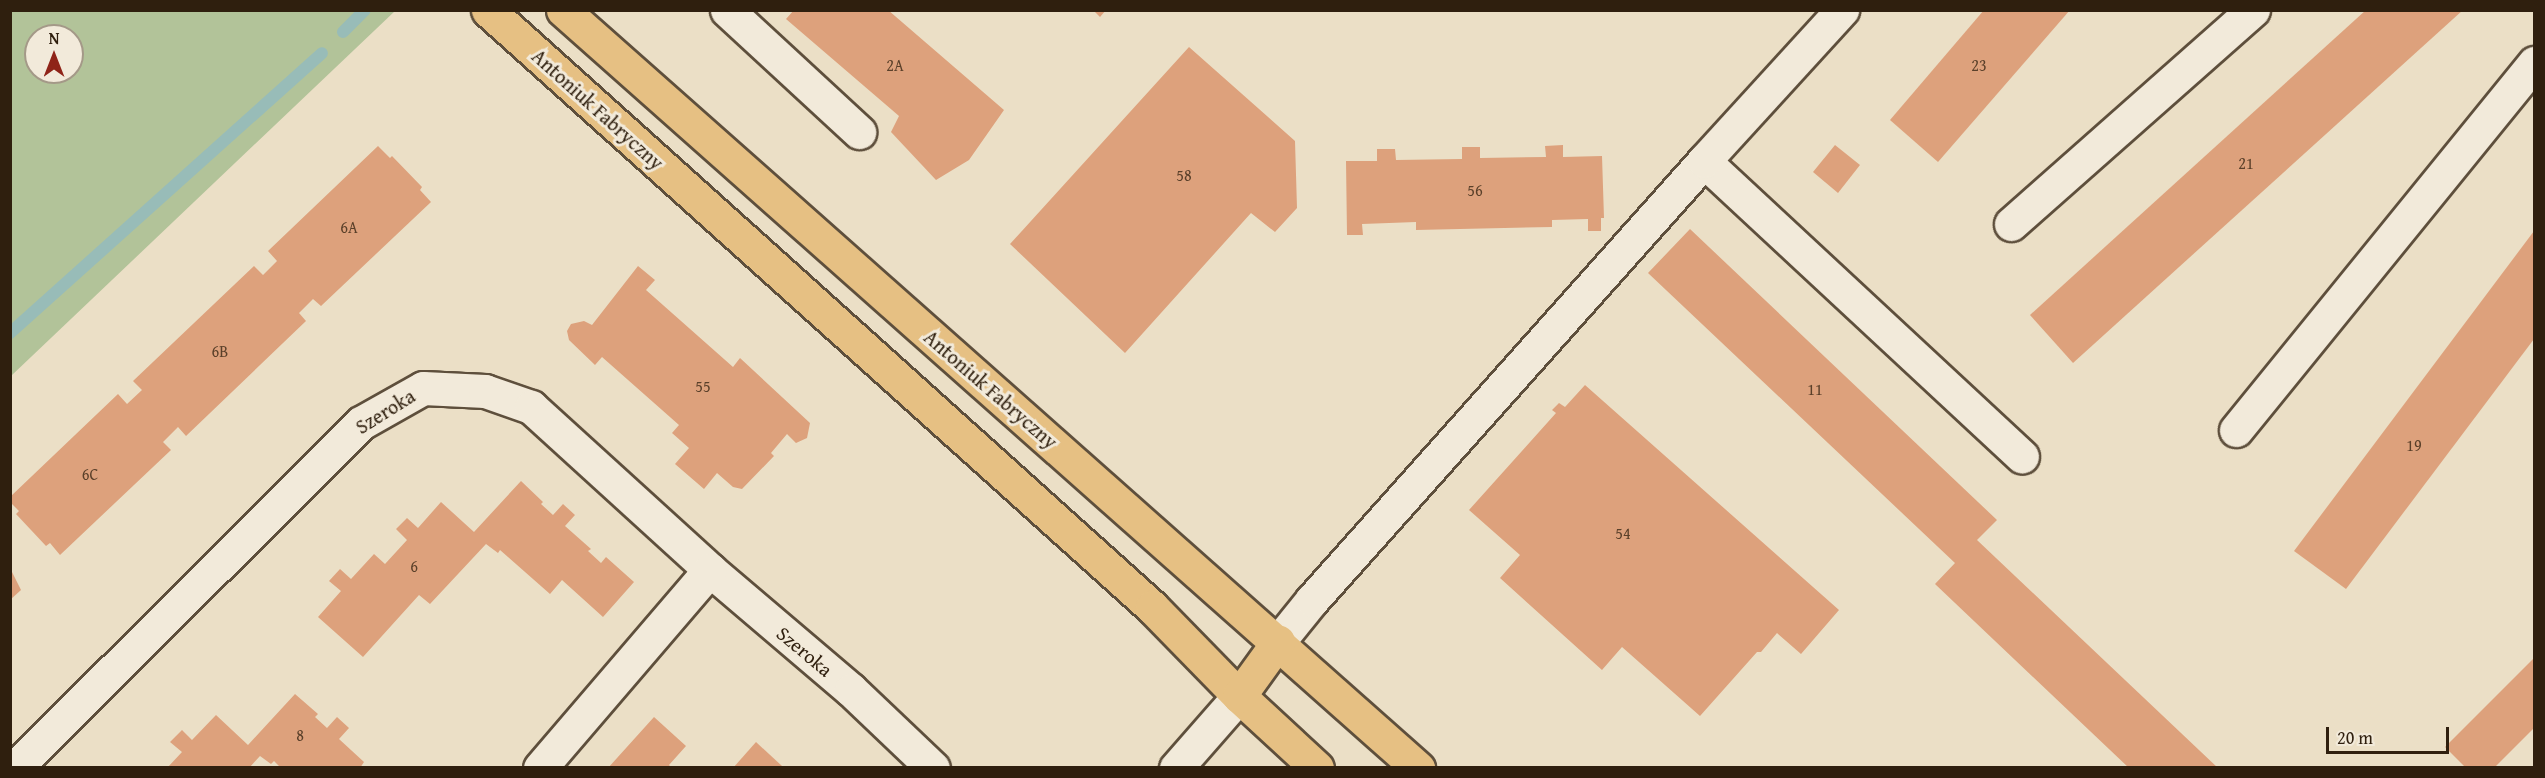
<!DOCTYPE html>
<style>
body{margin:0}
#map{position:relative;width:2545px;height:778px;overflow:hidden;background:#ebdfc6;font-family:"Gentium Book Plus",serif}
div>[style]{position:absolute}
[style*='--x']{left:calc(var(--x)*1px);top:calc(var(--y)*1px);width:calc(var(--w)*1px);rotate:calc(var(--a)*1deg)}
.green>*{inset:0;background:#b2c399}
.stream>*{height:12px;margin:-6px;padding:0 6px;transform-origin:6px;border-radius:6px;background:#98bcb8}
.building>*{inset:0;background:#dda17c}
.roads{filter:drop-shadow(2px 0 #5e4f3c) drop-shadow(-2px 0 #5e4f3c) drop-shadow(0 2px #5e4f3c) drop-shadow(0 -2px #5e4f3c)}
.minor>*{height:33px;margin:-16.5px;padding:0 16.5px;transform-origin:16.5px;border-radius:16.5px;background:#f2eada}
.major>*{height:33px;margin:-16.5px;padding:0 16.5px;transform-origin:16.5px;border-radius:16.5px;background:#e6c083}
span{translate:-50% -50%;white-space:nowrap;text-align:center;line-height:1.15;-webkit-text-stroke:6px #f2eada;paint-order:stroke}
.number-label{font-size:16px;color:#5a402a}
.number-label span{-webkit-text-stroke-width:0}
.street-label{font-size:20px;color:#2f1f0e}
.frame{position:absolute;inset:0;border:12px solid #2f1f0e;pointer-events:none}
.north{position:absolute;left:24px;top:24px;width:60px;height:60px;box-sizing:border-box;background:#f2eada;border:2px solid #a49988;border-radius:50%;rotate:0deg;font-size:16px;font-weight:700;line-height:24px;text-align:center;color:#2f1f0e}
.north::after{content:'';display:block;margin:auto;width:21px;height:27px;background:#8f2418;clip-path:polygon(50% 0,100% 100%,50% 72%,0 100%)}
.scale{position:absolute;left:2326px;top:727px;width:123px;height:27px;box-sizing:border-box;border:3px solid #2f1f0e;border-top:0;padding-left:8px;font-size:18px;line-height:21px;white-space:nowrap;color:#2f1f0e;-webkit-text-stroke:4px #f2eada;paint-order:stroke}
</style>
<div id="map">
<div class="green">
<div style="clip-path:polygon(evenodd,11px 10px,395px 10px,395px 11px,11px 376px,11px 10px,36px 36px,72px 36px,72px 72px,36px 72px,36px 36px)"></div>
</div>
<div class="stream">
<div style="--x:343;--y:32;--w:31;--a:-45"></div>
<div style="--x:10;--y:333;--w:419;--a:-41.9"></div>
</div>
<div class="building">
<div style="clip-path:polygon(794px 10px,888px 10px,1004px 110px,969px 160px,936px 180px,891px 132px,899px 116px,786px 19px)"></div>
<div style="clip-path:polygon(1093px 10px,1106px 10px,1100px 17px)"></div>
<div style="clip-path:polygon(1984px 10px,2070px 10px,1938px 162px,1890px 120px)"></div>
<div style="clip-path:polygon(2366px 10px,2463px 10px,2073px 363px,2030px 315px)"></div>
<div style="clip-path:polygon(1189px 47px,1295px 141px,1297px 208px,1275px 232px,1251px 213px,1125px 353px,1010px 244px)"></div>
<div style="clip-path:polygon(1563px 145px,1563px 157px,1602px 156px,1604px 218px,1601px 218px,1601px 231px,1588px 231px,1588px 219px,1552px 220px,1552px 227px,1416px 230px,1416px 222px,1362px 224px,1363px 235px,1347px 235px,1346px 161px,1377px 161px,1377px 149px,1395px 149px,1396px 160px,1462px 159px,1462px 147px,1480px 147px,1480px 158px,1546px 157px,1545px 146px)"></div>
<div style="clip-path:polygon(1835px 145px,1860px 165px,1838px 193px,1813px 172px)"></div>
<div style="clip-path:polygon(378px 146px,390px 158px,392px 156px,422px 187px,420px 190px,431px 202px,321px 306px,313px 299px,299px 313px,306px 321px,186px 436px,178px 427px,163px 442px,171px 450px,60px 555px,50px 543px,46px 546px,16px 514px,19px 511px,10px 502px,10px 497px,118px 394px,127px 404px,142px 390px,133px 381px,254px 266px,263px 275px,277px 261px,268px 251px)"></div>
<div style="clip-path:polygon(1690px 229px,1997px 520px,1977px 540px,2218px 768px,2129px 768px,1935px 584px,1955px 563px,1648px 273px)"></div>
<div style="clip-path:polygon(2534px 231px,2534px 339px,2346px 589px,2294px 551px)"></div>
<div style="clip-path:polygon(638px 266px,655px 280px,646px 290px,733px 367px,740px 358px,810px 423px,807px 438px,796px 443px,787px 434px,771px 453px,774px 456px,742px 489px,733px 487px,717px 473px,704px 489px,675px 464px,689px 448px,672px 433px,679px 425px,602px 357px,595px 365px,569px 340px,567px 331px,571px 324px,584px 321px,592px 325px)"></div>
<div style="clip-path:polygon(1585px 385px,1839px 610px,1801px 654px,1777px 633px,1761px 652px,1757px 652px,1700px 716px,1622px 647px,1602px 670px,1500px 578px,1520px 555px,1469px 510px,1556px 413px,1552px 410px,1559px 403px,1565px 407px)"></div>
<div style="clip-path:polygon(521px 481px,543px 502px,541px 504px,553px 515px,563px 504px,575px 515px,565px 526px,591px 549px,588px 551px,601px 563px,606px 557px,634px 582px,603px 617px,562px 580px,550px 594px,500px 550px,498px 553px,486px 544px,430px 604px,419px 595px,363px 657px,318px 617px,341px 591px,329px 581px,340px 569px,351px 579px,374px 554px,385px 564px,407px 540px,396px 529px,407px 518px,418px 528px,441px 502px,474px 532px)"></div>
<div style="clip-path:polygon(10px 568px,21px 590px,10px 600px)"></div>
<div style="clip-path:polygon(2534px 658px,2534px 728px,2494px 768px,2466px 768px,2445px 747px)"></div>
<div style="clip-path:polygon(295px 694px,318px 714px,315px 717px,327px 728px,337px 717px,349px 728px,339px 739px,364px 762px,360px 768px,281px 768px,274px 761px,271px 764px,260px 756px,249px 768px,167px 768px,182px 752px,170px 742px,182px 730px,192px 740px,216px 715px,248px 745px)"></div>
<div style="clip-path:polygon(654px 717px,686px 746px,669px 765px,672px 768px,608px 768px)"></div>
<div style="clip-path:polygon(756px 742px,782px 766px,780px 768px,733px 768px)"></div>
</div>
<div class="roads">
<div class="minor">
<div style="--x:727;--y:10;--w:180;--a:42.7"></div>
<div style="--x:1704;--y:161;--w:434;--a:42.9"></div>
<div style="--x:2011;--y:224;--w:323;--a:-41.5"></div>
<div style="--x:2236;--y:430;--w:473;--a:-50.9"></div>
<div style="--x:1278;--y:642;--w:54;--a:-51"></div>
<div style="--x:1312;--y:600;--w:589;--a:-48.24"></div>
<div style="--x:1704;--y:161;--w:205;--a:-47.6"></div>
<div style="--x:15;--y:768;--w:489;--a:-44.9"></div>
<div style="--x:361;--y:423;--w:71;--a:-29.4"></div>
<div style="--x:423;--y:388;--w:62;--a:2.8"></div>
<div style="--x:485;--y:391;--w:49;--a:19.2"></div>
<div style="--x:531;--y:407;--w:242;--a:42.3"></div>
<div style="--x:710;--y:570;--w:185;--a:40.4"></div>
<div style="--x:851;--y:690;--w:113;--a:43.6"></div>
<div style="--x:540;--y:768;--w:261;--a:-49.4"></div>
<div style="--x:1176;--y:768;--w:96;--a:-48.8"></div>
</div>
<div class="major">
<div style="--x:488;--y:10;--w:893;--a:41.96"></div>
<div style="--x:1152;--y:607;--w:124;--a:45.7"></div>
<div style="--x:1239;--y:696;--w:106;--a:42.7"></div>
<div style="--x:563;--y:10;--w:1143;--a:41.56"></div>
<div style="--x:1239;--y:696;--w:67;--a:-54.2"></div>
</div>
</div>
<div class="number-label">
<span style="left:895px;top:65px">2A</span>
<span style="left:1979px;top:65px">23</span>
<span style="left:2246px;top:163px">21</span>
<span style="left:1184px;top:175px">58</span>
<span style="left:1475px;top:190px">56</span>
<span style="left:349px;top:227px">6A</span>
<span style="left:220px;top:351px">6B</span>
<span style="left:703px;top:386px">55</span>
<span style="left:1815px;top:389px">11</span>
<span style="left:2414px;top:445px">19</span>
<span style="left:90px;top:474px">6C</span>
<span style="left:1623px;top:533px">54</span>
<span style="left:414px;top:566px">6</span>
<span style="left:300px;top:735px">8</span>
</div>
<div class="street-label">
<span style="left:598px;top:109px;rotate:42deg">Antoniuk Fabryczny</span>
<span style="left:991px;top:389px;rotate:41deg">Antoniuk Fabryczny</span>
<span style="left:385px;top:411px;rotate:-32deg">Szeroka</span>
<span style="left:805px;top:651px;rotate:40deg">Szeroka</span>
</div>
<div class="frame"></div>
<div class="north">N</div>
<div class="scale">20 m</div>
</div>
